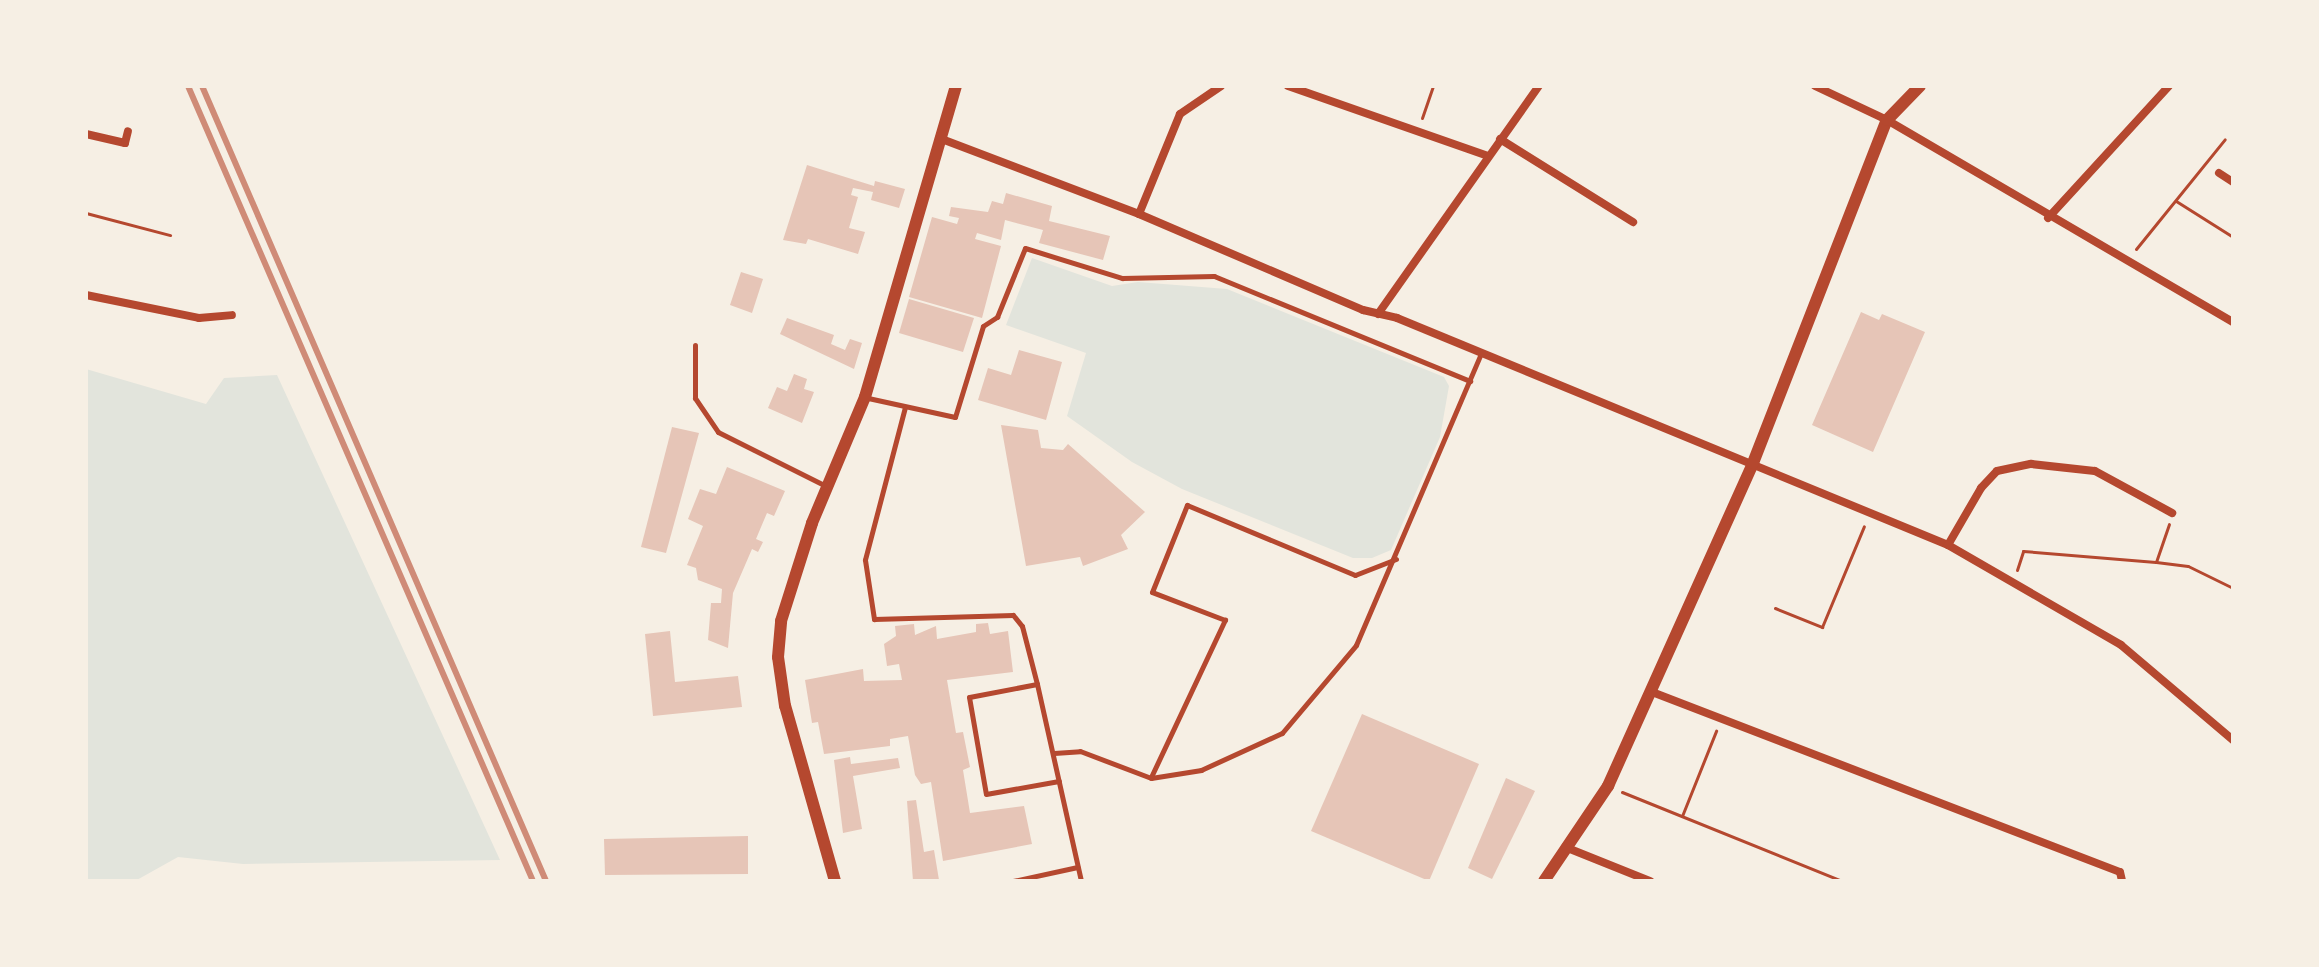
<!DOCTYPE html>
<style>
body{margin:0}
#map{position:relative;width:2319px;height:967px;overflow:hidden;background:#f6efe4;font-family:Karla,sans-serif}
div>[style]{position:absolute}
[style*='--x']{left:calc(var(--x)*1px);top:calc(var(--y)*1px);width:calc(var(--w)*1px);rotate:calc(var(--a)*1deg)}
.green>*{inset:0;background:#e2e4dc}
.building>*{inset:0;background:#e6c5b7}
.path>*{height:3px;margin:-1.5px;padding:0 1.5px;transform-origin:1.5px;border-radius:1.5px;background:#b5482f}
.service>*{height:5px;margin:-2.5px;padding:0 2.5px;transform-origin:2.5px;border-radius:2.5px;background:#b5482f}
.minor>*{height:8px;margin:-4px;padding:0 4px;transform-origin:4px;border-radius:4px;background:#b5482f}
.tertiary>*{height:12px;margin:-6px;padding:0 6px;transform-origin:6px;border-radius:6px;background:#b5482f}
.rail>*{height:6px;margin:-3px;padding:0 3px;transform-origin:3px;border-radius:3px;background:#cf8b77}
span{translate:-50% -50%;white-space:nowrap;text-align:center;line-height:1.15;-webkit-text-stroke:8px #f6efe4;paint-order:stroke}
.frame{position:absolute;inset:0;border:88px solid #f6efe4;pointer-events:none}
</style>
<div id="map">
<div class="green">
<div style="clip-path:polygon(1032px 258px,1112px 286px,1138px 282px,1227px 289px,1444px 377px,1449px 386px,1440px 437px,1391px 550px,1372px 558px,1353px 558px,1182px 489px,1132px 462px,1067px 416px,1086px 353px,1006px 325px)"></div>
<div style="clip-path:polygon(86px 369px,206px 404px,224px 378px,277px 375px,500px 860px,243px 864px,178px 857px,135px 881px,86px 881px)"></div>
</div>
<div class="building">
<div style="clip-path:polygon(807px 165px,874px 186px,875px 181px,905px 189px,899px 208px,871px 200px,873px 192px,853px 188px,851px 195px,858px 197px,849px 228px,865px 232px,858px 254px,808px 239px,806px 244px,783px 240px)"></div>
<div style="clip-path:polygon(1006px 193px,1052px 206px,1049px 221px,1110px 236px,1103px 260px,1039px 243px,1043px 230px,1005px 220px,1001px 240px,977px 233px,975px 239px,1001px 246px,982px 318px,909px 297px,932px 217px,957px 224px,959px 218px,949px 216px,951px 207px,988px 212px,992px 201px,1003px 204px)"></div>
<div style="clip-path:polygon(741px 272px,763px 279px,752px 313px,730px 305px)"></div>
<div style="clip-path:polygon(909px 299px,974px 318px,963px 352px,899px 333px)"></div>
<div style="clip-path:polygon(1861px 312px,1879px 320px,1882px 314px,1925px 332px,1873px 452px,1812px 425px)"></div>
<div style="clip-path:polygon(787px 318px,834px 335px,831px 344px,845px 350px,850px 339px,862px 343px,854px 369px,780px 334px)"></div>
<div style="clip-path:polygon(1019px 350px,1062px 362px,1046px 420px,978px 400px,988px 368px,1011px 375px)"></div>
<div style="clip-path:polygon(794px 374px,807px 379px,804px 389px,814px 392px,802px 423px,768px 408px,777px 387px,787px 391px)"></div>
<div style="clip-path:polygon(1001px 425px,1038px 430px,1041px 448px,1063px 450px,1068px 444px,1145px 512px,1121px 535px,1128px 549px,1083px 566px,1080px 557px,1026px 566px)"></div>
<div style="clip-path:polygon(672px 427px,699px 433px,666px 553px,641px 547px)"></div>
<div style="clip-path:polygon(727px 467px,785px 491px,774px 516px,767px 513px,756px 539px,763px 542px,758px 552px,752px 549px,733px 593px,728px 648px,708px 640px,711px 603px,721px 603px,722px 589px,698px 580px,696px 568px,687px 565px,703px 526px,688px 519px,700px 489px,716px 494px)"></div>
<div style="clip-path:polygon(988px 623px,990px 634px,1008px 631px,1013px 672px,947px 680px,956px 733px,963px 732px,970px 767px,963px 770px,970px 813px,1024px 806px,1032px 844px,943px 861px,931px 782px,921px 784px,915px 775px,908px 736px,890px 739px,890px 746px,824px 754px,818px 722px,812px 723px,805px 680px,863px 669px,864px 681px,902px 680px,899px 664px,887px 666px,884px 644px,896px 636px,895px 626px,914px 624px,915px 635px,936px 626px,937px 639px,976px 632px,976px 624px)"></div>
<div style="clip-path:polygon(670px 631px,675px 682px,738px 676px,742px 707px,653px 716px,645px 634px)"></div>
<div style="clip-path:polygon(1362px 714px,1479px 764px,1429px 881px,1311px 831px)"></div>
<div style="clip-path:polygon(850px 757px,851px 764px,898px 758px,900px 768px,853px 776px,862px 829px,843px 833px,834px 760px)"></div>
<div style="clip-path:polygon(1506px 778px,1535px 791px,1492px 879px,1468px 868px)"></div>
<div style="clip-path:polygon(916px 800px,924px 852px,934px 850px,939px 880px,913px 881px,907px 801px)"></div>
<div style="clip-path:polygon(748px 836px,748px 874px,605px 875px,604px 839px)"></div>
</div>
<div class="path">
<div style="--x:1422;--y:118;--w:34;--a:-71"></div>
<div style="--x:2176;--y:201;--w:67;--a:32.3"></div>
<div style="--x:86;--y:213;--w:87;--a:14.7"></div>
<div style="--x:2136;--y:249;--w:141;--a:-51"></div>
<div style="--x:2156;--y:562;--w:40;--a:-71.1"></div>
<div style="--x:2017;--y:570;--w:20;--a:-72"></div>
<div style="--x:2023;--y:551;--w:133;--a:4.7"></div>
<div style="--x:2156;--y:562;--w:32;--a:7"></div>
<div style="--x:2188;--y:566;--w:50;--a:26.1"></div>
<div style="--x:1775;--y:608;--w:51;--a:22"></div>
<div style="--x:1822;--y:627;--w:109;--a:-67.4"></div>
<div style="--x:1622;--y:792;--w:237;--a:22"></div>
<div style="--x:1682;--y:816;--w:92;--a:-68.2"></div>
</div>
<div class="service">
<div style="--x:695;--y:345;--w:53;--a:90"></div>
<div style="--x:695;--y:398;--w:41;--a:55.9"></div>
<div style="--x:718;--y:432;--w:123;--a:26.6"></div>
<div style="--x:868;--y:398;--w:89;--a:12.3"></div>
<div style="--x:955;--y:417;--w:95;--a:-72.9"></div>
<div style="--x:983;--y:326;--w:17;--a:-33"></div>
<div style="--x:997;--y:317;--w:74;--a:-67.9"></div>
<div style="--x:1025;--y:248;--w:102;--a:17.2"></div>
<div style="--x:1122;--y:278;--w:92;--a:-1.2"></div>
<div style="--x:1214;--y:276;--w:277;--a:22.3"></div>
<div style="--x:905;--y:407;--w:158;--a:104.7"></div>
<div style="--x:865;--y:560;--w:60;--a:81.3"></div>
<div style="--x:874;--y:619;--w:139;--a:-1.6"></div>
<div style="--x:1013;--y:615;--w:14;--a:51"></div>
<div style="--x:1022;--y:626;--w:60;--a:75.5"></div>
<div style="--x:1037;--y:684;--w:202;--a:77.4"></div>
<div style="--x:1037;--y:684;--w:69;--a:169.2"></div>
<div style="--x:969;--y:697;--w:98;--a:80.1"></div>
<div style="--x:986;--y:794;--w:74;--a:-10.1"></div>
<div style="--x:1054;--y:753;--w:26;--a:-4"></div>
<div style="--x:1080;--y:751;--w:76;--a:20.8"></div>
<div style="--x:1151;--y:778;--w:51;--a:-9.1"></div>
<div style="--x:1201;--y:770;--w:89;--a:-24.6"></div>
<div style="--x:1282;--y:733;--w:115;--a:-49.9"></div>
<div style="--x:1356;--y:645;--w:317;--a:-66.8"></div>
<div style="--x:1151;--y:777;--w:174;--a:-64.8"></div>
<div style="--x:1225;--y:620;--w:78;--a:-159"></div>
<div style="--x:1152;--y:592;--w:94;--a:-68.1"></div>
<div style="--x:1187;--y:505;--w:182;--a:22.6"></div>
<div style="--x:1355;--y:575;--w:44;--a:-21.3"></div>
<div style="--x:184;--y:881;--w:179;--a:0"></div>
<div style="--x:1013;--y:881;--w:66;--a:-12.2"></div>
</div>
<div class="minor">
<div style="--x:1288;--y:86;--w:212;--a:19.3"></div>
<div style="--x:1815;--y:86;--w:80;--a:25.3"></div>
<div style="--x:1887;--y:120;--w:401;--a:30.3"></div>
<div style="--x:86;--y:134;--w:40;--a:13"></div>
<div style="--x:125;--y:143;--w:12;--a:-76"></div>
<div style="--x:939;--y:138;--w:214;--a:20.8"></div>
<div style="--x:1139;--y:214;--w:244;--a:23.2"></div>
<div style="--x:1363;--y:310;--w:35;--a:13"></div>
<div style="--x:1397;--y:318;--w:596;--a:22.39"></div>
<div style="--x:1948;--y:545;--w:200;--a:30"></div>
<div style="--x:2121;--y:645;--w:147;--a:40.3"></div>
<div style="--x:1500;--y:139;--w:157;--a:32"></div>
<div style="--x:2219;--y:173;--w:17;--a:33"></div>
<div style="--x:1139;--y:214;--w:108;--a:-67.7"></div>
<div style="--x:1180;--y:114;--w:50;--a:-34.3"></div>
<div style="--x:2048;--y:218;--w:179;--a:-47.5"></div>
<div style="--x:86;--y:295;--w:115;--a:11.5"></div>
<div style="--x:199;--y:318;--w:33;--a:-5"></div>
<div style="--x:1378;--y:314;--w:279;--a:-54.8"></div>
<div style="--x:1948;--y:545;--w:66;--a:-59.9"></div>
<div style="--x:1981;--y:488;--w:23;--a:-47"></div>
<div style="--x:1997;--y:471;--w:35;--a:-12"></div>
<div style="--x:2031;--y:464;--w:64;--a:6.2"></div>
<div style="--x:2095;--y:471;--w:88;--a:28.6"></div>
<div style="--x:1652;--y:692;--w:501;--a:21.04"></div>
<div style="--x:2120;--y:872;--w:9;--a:77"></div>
<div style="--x:1565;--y:847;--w:92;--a:21.8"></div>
</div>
<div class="tertiary">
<div style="--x:835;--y:881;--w:182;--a:-105.9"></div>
<div style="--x:785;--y:706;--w:49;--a:-98.1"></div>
<div style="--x:778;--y:657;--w:36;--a:-85"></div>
<div style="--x:781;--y:621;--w:103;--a:-72.4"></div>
<div style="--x:812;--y:523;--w:137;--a:-67.2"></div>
<div style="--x:865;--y:397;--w:324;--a:-73.7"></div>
<div style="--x:1544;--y:881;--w:115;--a:-56"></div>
<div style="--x:1608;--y:786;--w:354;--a:-65.8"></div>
<div style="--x:1753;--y:463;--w:368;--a:-68.7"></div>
<div style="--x:1887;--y:120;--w:47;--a:-45.9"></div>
</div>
<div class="rail">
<div style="--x:188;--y:86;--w:867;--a:66.54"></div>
<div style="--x:202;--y:86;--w:866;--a:66.6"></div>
</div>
<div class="frame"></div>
</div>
